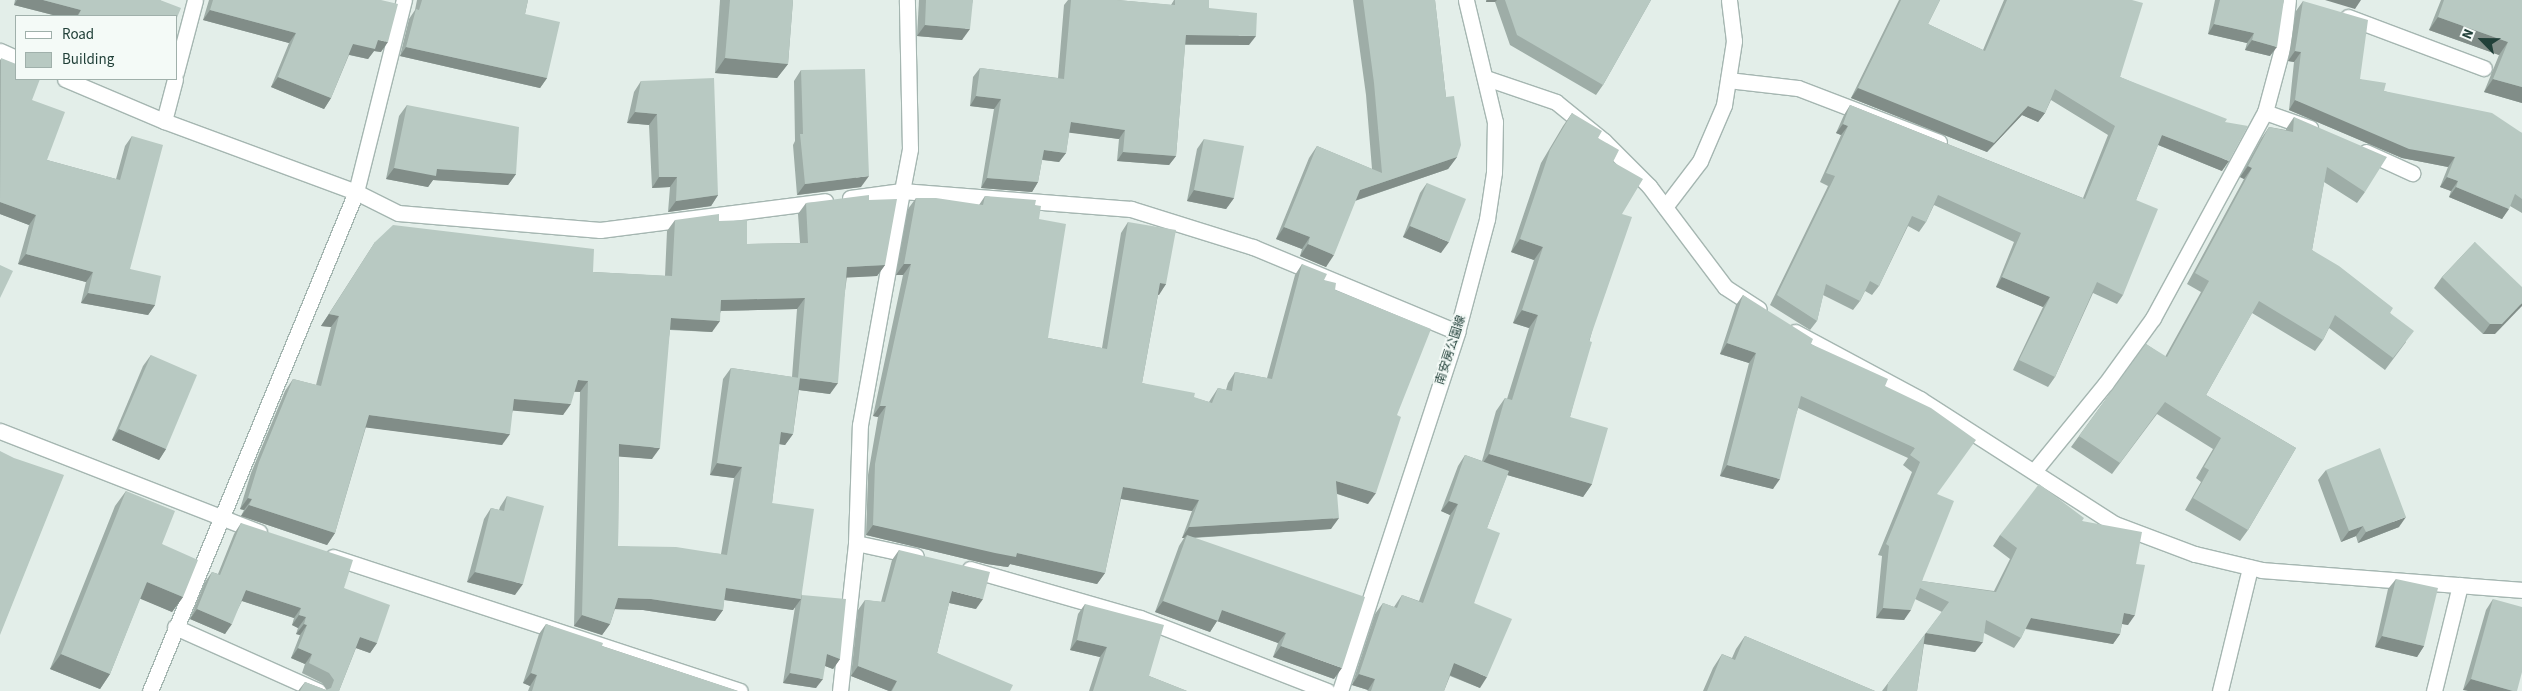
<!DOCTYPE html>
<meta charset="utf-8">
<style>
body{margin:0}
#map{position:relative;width:2522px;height:691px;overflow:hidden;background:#e3eee9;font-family:"Source Sans 3","Noto Sans JP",sans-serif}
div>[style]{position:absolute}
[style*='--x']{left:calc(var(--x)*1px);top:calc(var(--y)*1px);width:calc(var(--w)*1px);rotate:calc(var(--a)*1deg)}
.roads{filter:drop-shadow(1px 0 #a5b6b1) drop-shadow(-1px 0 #a5b6b1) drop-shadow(0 1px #a5b6b1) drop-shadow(0 -1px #a5b6b1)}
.lane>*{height:15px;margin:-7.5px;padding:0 7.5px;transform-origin:7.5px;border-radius:7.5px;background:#fff}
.street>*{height:15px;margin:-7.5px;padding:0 7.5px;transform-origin:7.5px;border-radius:7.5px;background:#fff}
.secondary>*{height:15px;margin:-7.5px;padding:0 7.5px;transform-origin:7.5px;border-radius:7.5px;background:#fff}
.wall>*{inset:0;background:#9eada7}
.shaded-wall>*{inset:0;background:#818d88}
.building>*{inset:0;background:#b8c9c2}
span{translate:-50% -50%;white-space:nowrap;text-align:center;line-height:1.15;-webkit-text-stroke:4px #f4faf7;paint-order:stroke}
.street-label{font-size:12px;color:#214039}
.legend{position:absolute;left:15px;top:15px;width:162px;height:65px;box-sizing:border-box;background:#f4faf7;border:1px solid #a0b0ab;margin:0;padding:6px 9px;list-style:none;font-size:15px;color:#214039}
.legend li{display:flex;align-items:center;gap:10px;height:25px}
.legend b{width:25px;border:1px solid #a0b0ab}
.north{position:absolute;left:2457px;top:15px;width:50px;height:50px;-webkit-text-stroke:4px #f4faf7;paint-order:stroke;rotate:293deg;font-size:14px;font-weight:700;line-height:20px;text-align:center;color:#214039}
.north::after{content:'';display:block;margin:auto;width:18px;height:22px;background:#214039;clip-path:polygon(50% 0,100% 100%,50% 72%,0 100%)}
</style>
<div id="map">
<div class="roads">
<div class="lane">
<div style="--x:902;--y:191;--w:43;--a:-79.2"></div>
<div style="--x:910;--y:149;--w:149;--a:-91.2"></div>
<div style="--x:175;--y:627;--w:157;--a:24.1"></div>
<div style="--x:2434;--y:691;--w:109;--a:-76.2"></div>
</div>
<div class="street">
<div style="--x:2348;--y:17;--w:145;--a:20.6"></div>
<div style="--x:0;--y:51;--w:17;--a:24"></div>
<div style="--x:176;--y:72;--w:74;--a:-75.2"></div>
<div style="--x:1486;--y:78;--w:74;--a:18.9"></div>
<div style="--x:1556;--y:102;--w:62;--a:39.1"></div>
<div style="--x:1604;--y:141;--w:64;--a:45"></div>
<div style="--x:1649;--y:186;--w:126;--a:53"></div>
<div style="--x:1725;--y:287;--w:40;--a:32.9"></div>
<div style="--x:65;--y:79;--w:108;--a:23"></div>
<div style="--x:164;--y:121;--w:205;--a:20.3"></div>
<div style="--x:356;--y:192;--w:47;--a:26.6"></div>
<div style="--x:398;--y:213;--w:203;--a:4.8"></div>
<div style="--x:600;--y:230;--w:227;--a:-7.3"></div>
<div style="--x:1728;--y:80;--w:70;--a:6.5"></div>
<div style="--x:1798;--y:88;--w:151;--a:21"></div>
<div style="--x:2265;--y:112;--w:48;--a:19.6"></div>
<div style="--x:164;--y:121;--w:43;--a:-75.3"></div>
<div style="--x:2366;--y:152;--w:51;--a:24.5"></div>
<div style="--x:850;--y:198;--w:52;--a:-7.7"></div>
<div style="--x:902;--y:191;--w:230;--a:4.5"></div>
<div style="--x:1131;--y:209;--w:128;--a:17.3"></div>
<div style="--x:1253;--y:247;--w:221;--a:22.6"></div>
<div style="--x:1665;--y:207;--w:58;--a:-52.7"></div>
<div style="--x:1700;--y:161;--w:61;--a:-66.8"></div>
<div style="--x:1724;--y:105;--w:65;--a:-81.1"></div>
<div style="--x:1734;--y:41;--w:41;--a:-97"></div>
<div style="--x:1795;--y:332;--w:142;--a:28.2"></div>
<div style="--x:1920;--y:399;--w:232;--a:32.7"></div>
<div style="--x:2115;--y:524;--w:85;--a:20.6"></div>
<div style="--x:2195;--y:554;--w:69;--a:13.4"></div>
<div style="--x:2262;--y:570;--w:261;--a:4.4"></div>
<div style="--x:0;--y:431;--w:278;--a:21.3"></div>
<div style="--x:2035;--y:470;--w:112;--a:-50.8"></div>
<div style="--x:2106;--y:383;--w:80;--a:-54.1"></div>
<div style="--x:2153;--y:318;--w:234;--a:-61.5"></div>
<div style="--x:2265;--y:112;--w:69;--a:-75"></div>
<div style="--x:2283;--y:45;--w:45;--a:-83.7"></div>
<div style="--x:856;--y:543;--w:61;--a:12.2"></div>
<div style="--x:333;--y:557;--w:428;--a:18.2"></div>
<div style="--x:970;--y:569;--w:177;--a:16.1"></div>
<div style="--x:1140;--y:618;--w:201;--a:21.3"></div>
<div style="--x:150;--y:691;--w:540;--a:-67.57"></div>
<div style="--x:356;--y:192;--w:198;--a:-76"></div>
<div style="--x:840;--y:691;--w:149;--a:-83.8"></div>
<div style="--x:856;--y:543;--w:118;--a:-88.1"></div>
<div style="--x:860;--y:425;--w:238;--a:-79.8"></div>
<div style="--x:2220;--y:691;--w:127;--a:-76.3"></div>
</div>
<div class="secondary">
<div style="--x:1340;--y:691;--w:378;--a:-71.9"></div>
<div style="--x:1457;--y:332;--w:117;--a:-75.1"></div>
<div style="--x:1487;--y:219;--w:48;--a:-81.5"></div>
<div style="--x:1494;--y:172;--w:50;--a:-88.9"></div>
<div style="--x:1495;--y:122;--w:125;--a:-103.4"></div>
</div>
</div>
<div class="wall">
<div style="clip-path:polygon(15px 0,160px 0,176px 16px,57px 16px,14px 5px)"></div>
<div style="clip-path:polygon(209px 0,381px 0,381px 52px,374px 51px,368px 59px,349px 55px,331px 98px,324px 109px,271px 87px,289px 43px,203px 20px)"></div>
<div style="clip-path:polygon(417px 0,528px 0,525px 14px,547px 78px,540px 88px,400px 56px,409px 19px,415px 10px)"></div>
<div style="clip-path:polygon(720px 0,793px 0,788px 64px,777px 78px,715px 73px)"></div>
<div style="clip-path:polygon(919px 0,973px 0,962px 40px,917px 36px)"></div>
<div style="clip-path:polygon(1068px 0,1117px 0,1171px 5px,1174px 0,1209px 0,1209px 8px,1249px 45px,1185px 45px,1176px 156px,1169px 165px,1117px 161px,1119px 139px,1069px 132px,1066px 153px,1059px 162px,1042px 160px,1038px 182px,1032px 192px,981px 188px,994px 109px,970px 106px,973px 77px,980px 68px,1058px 78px,1064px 5px)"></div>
<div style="clip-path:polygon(1353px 0,1435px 0,1446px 97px,1457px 157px,1448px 169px,1355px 201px,1326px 267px,1300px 256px,1302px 249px,1276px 239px,1309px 158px,1317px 146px,1372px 169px,1366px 95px)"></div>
<div style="clip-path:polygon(1486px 0,1651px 0,1603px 85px,1596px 95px,1510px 45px,1495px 2px,1486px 2px)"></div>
<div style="clip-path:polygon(1899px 0,1940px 0,1928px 24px,1983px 50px,2004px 0,2132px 0,2120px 77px,2225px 122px,2222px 171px,2158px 145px,2136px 200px,2123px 295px,2117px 304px,2093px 293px,2055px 377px,2048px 387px,2013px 370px,2043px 307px,1996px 287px,2014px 242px,1934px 205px,1926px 222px,1919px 232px,1908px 226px,1879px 286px,1872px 295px,1865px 291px,1860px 301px,1853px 310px,1823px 295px,1817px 321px,1810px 330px,1770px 305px,1828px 186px,1820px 182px,1841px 135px,1836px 133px,1844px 115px,1850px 105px,2083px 198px,2108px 135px,2051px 100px,2045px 113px,2038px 122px,2022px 115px,1987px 152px,1851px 98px)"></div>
<div style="clip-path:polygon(2215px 0,2284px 0,2270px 56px,2245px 50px,2247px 43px,2208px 34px)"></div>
<div style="clip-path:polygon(2441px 0,2522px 0,2522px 103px,2484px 92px,2499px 55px,2429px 30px)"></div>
<div style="clip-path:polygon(2303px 1px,2360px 79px,2384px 91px,2522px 133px,2522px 213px,2510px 206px,2502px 219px,2449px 197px,2451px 191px,2440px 187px,2448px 167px,2402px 158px,2289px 110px,2294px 62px,2288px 61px,2296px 11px)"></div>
<div style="clip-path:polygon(0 59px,32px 100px,47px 160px,116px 179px,125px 146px,132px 136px,130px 269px,155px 305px,148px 315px,81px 303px,86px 282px,18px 264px,29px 225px,0 214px)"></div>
<div style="clip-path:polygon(801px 70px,861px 187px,797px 195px,793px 145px,795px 141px,794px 81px)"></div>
<div style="clip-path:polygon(641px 81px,718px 195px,711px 206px,668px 212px,670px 187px,652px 188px,649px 125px,627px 123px,634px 92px)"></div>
<div style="clip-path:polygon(407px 105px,516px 174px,508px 185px,433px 180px,428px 187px,386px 179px,399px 116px)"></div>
<div style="clip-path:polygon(1572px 113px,1598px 138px,1613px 162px,1622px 214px,1570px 417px,1592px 484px,1583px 497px,1507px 475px,1487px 528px,1474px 603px,1480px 688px,1450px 676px,1444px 691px,1367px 691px,1368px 690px,1352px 685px,1375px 614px,1383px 603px,1394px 607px,1402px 595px,1419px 601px,1450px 515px,1441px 511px,1458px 466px,1465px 455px,1482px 461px,1496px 411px,1505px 398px,1507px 399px,1529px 328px,1513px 323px,1534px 260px,1511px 252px,1541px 163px,1563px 126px)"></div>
<div style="clip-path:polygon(2294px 117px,2365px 192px,2357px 203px,2324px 182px,2312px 250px,2390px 313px,2406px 342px,2385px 370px,2329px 328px,2323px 340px,2315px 351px,2252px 313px,2206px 395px,2296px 448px,2248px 530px,2240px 541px,2185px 510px,2201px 482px,2196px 478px,2213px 449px,2157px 414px,2112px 474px,2071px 447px,2146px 344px,2165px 357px,2201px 292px,2187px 284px,2244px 179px,2240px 177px,2261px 139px,2269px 127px,2286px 130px,2286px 129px)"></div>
<div style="clip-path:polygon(1204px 139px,1234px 198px,1226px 209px,1187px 201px,1197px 149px)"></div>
<div style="clip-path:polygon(1427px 183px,1441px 253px,1403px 237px,1420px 193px)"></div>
<div style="clip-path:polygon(985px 196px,1035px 205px,1039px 219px,1048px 338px,1102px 348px,1121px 233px,1128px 222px,1166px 284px,1158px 295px,1142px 383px,1209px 402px,1218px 388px,1226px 390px,1228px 383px,1235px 372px,1267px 378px,1295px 275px,1302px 264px,1324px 280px,1335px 290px,1397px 415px,1368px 504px,1337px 494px,1331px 529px,1193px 538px,1334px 679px,1273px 657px,1278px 643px,1217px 621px,1210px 632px,1155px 612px,1179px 546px,1184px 538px,1182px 538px,1192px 511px,1121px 499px,1105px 573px,1097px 584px,1010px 564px,1008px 567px,987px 564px,866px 535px,868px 475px,878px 417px,873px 416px,903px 275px,896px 275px,908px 209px,916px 198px,979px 205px)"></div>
<div style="clip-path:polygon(evenodd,869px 200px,885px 265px,877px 276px,847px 277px,830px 394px,799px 390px,793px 434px,785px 445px,779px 444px,772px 503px,802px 596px,840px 659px,833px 669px,825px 666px,816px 688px,783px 683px,795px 607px,793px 610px,724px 600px,723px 610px,715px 621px,643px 610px,615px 609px,610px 624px,602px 635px,574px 626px,580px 392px,574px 392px,563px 415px,513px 410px,502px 445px,366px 427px,335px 533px,327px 545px,241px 516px,244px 510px,240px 509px,251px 473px,285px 391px,293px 379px,316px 385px,331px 327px,321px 326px,375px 242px,593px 272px,665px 276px,667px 231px,675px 220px,719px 221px,747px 244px,800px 243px,798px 214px,806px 203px,869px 200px,797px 309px,792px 377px,731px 368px,723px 379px,710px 475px,734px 478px,721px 554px,618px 546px,619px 456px,652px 459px,670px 330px,712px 332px,721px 311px,797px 309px)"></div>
<div style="clip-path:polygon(2475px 242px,2495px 334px,2483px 334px,2434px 288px,2442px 277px)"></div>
<div style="clip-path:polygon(1743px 295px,1811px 344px,1885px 386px,1937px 494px,1922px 581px,1994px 591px,2010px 559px,1993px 546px,2000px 535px,2082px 521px,2136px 564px,2128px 625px,2122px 624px,2120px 634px,2113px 644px,2025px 629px,2021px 638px,2014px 648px,1984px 633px,1975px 652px,1924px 644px,1917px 691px,1882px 691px,1942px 612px,1915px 599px,1904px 620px,1876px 618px,1882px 556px,1878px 555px,1912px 472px,1903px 465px,1908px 458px,1798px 408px,1773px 489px,1720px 476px,1749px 363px,1720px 354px,1736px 305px)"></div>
<div style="clip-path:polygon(151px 355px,166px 449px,159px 460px,112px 440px,143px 366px)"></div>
<div style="clip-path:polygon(2326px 470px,2399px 527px,2358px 543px,2356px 536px,2341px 542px,2318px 480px)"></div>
<div style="clip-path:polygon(126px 491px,162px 544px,183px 597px,172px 612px,140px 598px,110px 674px,100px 689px,50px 669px,115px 506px)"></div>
<div style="clip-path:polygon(507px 496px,515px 595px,467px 582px,484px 519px,491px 508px,499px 510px,500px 507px)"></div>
<div style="clip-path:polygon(241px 523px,344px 588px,377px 643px,370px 653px,356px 648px,339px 691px,298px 691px,305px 682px,326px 690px,327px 690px,322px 683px,302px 673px,305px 664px,291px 658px,300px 635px,296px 634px,298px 628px,292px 625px,294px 618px,242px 601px,225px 634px,190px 619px,205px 582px,212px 572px,218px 574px,234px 534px)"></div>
<div style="clip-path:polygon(899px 550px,976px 609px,949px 603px,937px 653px,1010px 691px,889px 691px,851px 676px,858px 610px,865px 600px,881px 602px,892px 560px)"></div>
<div style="clip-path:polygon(2396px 579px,2424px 646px,2417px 657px,2375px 647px,2388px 589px)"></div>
<div style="clip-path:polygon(2493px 599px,2517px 691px,2463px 690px,2486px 610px)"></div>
<div style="clip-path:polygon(1085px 604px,1149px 676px,1187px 691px,1089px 691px,1100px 657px,1070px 650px,1078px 614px)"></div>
<div style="clip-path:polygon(546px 624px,602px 646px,738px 691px,528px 691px,530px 686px,523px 683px,539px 634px)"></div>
<div style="clip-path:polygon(1745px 636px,1875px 691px,1703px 691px,1713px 668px,1722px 654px,1732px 658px,1736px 649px)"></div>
</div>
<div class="shaded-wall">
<div style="clip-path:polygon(17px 0,43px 0,81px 10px,77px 16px,57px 16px,14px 5px)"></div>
<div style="clip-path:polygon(1487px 0,1497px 0,1495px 2px,1486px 2px)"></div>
<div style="clip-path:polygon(2325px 0,2361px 0,2355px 9px)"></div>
<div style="clip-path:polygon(210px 10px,296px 33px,289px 43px,203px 20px)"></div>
<div style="clip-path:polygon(2438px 17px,2508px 42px,2499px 55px,2429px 30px)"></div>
<div style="clip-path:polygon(2214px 24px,2254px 33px,2247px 43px,2208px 34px)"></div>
<div style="clip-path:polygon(925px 25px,970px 29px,962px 40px,917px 36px)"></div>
<div style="clip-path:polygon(1186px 35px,1256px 36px,1249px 45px,1179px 44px)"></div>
<div style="clip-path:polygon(378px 40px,388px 42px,381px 52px,374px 51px,368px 59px,346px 54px,353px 44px)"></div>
<div style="clip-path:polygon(2252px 40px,2277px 47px,2270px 56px,2245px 50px)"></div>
<div style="clip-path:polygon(406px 47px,547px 78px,540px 88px,400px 56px)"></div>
<div style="clip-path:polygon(2295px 51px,2301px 52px,2294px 62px,2288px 61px)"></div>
<div style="clip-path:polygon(725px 58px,788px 64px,777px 78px,715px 73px)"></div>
<div style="clip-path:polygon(278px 77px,331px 98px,324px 109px,271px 87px)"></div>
<div style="clip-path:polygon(2493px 79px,2522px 87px,2522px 103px,2484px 92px)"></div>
<div style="clip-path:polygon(1858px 88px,2028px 106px,2045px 113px,2038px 122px,2022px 115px,1987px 152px,1851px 98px)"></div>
<div style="clip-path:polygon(976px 96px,1001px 99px,994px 109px,970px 106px)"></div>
<div style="clip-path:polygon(2295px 100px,2455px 157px,2448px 167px,2402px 158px,2289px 110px)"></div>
<div style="clip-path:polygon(635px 112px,657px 114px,649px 125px,627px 123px)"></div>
<div style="clip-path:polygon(1071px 122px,1125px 130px,1119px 139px,1064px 132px)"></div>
<div style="clip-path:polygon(1843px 124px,1848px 126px,1841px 135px,1836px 133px)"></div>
<div style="clip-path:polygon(2162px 135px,2229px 161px,2222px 171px,2156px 144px)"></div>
<div style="clip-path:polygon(1044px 150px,1066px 153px,1059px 162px,1037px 159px)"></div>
<div style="clip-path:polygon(1123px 152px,1176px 156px,1169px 165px,1117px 161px)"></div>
<div style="clip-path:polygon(1457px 157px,1448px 169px,1351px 202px,1360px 190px)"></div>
<div style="clip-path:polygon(2248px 166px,2252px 168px,2244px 179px,2240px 177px)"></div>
<div style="clip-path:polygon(394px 168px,437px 169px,516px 174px,508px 185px,433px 180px,428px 187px,386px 179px)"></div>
<div style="clip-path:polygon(869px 176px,861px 187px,797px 195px,805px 184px)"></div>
<div style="clip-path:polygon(659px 177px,677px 177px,670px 187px,652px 188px)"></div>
<div style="clip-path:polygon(2447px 177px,2458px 181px,2451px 191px,2440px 187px)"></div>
<div style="clip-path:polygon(987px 178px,1038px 182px,1032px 192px,981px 188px)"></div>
<div style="clip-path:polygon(2456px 187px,2509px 209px,2502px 219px,2449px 197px)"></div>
<div style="clip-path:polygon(1194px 190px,1234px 198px,1226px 209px,1187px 201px)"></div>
<div style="clip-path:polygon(718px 195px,711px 206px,668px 212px,676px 201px)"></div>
<div style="clip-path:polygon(0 202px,36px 215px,29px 225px,0 214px)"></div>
<div style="clip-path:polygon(1410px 226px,1449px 242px,1441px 253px,1403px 237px)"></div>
<div style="clip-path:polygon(1284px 227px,1310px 237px,1302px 249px,1276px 239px)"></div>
<div style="clip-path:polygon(1520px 239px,1543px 247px,1534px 260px,1511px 252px)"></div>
<div style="clip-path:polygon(1308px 244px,1334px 255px,1326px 267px,1300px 256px)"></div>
<div style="clip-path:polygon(26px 254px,93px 272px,86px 282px,18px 264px)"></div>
<div style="clip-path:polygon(904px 264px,911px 264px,903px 275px,896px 275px)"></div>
<div style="clip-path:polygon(885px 265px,877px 276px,840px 278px,847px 267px)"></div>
<div style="clip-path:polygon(2002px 277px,2050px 297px,2043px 307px,1996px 287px)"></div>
<div style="clip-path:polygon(1160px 283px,1166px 284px,1159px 295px,1153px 294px)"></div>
<div style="clip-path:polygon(88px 293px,155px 305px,148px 315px,81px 303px)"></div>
<div style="clip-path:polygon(805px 298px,797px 309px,714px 311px,721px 300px)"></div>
<div style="clip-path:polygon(2522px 303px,2522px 306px,2495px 334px,2483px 334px,2490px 324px)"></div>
<div style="clip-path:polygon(1522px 310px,1538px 315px,1529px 328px,1513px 323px)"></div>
<div style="clip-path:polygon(329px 314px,339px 316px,331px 327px,321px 326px)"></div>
<div style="clip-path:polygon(671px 318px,720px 321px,712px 332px,663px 329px)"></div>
<div style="clip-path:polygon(1727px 343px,1756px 353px,1749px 363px,1720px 354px)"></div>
<div style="clip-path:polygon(798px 378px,838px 383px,830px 394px,791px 389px)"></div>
<div style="clip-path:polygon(578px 380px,588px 381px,580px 392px,570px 391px)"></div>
<div style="clip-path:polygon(514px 399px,571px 404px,563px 415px,506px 410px)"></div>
<div style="clip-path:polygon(880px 406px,886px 406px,878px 417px,873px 416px)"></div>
<div style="clip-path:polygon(369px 415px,510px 434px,502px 445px,362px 427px)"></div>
<div style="clip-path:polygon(119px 429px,166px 449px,159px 460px,112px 440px)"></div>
<div style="clip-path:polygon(781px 432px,793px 434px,785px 445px,773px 443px)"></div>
<div style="clip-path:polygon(619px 444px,660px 448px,652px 459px,611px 456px)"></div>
<div style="clip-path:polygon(1489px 454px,1592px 484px,1583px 497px,1480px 467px)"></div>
<div style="clip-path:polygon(717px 463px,742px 467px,734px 478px,710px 475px)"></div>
<div style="clip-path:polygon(1727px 465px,1780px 479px,1773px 489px,1720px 476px)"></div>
<div style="clip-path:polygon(1336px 481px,1376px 493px,1368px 504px,1329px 491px)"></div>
<div style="clip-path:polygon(1123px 487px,1199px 500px,1192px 511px,1116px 498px)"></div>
<div style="clip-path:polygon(248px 498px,252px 499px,244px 510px,240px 509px)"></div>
<div style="clip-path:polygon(1449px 501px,1458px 504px,1450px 515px,1441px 511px)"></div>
<div style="clip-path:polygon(249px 505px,335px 533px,327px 545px,241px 516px)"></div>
<div style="clip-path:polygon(2406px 517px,2399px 527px,2358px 543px,2366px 532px)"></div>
<div style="clip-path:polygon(1339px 518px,1331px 529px,1186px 538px,1187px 535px,1184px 538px,1182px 538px,1189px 527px)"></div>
<div style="clip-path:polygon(873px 525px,1017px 553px,1105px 573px,1097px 584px,1010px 564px,1008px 567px,987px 564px,866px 535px)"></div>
<div style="clip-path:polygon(2363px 526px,2356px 536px,2341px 542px,2349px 531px)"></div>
<div style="clip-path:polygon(475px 572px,523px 584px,515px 595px,467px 582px)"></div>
<div style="clip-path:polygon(147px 582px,183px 597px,172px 612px,136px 597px)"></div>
<div style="clip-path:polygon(726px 588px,801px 599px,793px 610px,718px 599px)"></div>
<div style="clip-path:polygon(246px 590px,301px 608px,294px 618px,239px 600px)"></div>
<div style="clip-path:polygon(952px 591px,983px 599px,976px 609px,945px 602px)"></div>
<div style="clip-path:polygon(618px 598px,651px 599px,723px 610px,715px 621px,643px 610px,611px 609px)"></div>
<div style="clip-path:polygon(1163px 601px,1222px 610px,1286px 633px,1278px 643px,1217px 621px,1210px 632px,1155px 612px)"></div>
<div style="clip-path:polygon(1883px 608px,1911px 610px,1904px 620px,1876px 618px)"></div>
<div style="clip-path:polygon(197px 609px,232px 624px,225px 634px,190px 619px)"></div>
<div style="clip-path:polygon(2124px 613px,2135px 615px,2128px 625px,2117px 623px)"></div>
<div style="clip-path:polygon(299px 615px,306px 617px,298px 628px,292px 625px)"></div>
<div style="clip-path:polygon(582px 615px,610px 624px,602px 635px,574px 626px)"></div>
<div style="clip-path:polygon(2031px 618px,2120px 634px,2113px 644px,2023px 628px)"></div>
<div style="clip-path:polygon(304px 624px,307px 625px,300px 635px,296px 634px)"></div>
<div style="clip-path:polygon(1926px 633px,1983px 642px,1975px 652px,1919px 643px)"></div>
<div style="clip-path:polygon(2382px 636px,2424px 646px,2417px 657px,2375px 647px)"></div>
<div style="clip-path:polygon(360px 637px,377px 643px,370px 653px,353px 647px)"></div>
<div style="clip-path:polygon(1077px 640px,1107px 647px,1100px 657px,1070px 650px)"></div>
<div style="clip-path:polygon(1281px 646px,1342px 668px,1334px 679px,1273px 657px)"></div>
<div style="clip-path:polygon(298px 648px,312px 654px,305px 664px,291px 658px)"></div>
<div style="clip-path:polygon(61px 654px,110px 674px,100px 689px,50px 669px)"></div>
<div style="clip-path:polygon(827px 654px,840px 659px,833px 669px,820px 664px)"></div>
<div style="clip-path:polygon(1454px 663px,1487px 677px,1480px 688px,1447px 674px)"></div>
<div style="clip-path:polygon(858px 666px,897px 681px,891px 691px,889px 691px,851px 676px)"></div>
<div style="clip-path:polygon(531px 673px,537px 675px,530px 686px,523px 683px)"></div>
<div style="clip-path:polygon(790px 673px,823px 679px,816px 688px,783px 683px)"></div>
<div style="clip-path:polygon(1359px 674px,1375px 679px,1368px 690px,1352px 685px)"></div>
<div style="clip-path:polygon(2471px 679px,2513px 691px,2468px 691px,2463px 690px)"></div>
</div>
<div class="building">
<div style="clip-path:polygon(43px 0,160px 0,181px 8px,176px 20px,176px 16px,78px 16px,81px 10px)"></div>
<div style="clip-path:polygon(213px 0,381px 0,398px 4px,388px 42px,378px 40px,375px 49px,353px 44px,331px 98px,278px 77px,296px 33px,210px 10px)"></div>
<div style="clip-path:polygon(422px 0,528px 0,525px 14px,560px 22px,547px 78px,406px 47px,416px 9px,419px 10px)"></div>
<div style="clip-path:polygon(730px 0,793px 0,788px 64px,725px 58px)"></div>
<div style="clip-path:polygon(926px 0,973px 0,970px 29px,925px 25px)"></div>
<div style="clip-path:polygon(1071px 0,1117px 0,1175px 5px,1175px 0,1209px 0,1209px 8px,1257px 13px,1256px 36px,1186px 35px,1176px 156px,1123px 152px,1125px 130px,1071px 122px,1066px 153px,1044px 150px,1038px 182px,987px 178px,1001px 99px,976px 96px,980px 68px,1064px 79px)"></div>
<div style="clip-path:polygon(1363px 0,1435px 0,1446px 97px,1454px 96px,1461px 145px,1457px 157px,1360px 190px,1334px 255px,1308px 244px,1310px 237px,1284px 227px,1317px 146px,1382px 173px,1374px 83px)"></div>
<div style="clip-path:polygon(1505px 0,1651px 0,1603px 85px,1517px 35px)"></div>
<div style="clip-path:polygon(1901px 0,1940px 0,1928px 24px,1985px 51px,2007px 0,2132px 0,2143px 3px,2120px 77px,2227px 119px,2225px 122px,2248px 126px,2229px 161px,2162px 135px,2136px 200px,2158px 209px,2123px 295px,2097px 282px,2055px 377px,2019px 360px,2050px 297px,2002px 277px,2021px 233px,1938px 195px,1926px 222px,1912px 216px,1879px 286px,1870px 281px,1860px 301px,1826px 284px,1817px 321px,1777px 295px,1835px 176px,1826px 173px,1848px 126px,1843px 124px,1850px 105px,2085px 199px,2115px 126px,2055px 89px,2045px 113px,2028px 106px,1994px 143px,1858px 88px)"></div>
<div style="clip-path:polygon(2220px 0,2284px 0,2277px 47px,2252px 40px,2254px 33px,2214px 24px)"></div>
<div style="clip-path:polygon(2444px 0,2522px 0,2522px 87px,2493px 79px,2508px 42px,2438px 17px)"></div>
<div style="clip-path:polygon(2303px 1px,2368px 20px,2360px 79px,2386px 83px,2384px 91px,2492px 113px,2522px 133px,2522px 199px,2515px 194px,2509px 209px,2456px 187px,2458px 181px,2447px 177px,2455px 157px,2409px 149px,2295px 100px,2301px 52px,2295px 51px)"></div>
<div style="clip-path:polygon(1px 58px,16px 64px,16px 79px,40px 79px,32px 100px,65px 112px,47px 160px,120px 180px,132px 136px,163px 145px,130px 269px,161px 276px,155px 305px,88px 293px,93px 272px,26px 254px,36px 215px,0 202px)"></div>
<div style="clip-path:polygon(865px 69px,869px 176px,805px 184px,800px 134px,803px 134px,801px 70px)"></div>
<div style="clip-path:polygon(714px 78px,718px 195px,676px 201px,677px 177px,659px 177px,657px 114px,635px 112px,641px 81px)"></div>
<div style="clip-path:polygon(407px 105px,519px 127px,516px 174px,437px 169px,436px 176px,394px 168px)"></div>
<div style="clip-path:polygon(1572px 113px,1602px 131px,1598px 138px,1619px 150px,1613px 162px,1643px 179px,1622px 214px,1632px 217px,1589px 341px,1592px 342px,1570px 417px,1608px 428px,1592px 484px,1489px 454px,1505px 398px,1512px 400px,1538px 315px,1522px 310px,1543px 247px,1520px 239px,1550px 150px)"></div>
<div style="clip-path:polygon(2294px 117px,2387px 157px,2365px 192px,2327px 167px,2312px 250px,2339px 266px,2393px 308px,2390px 313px,2414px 331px,2393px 358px,2335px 315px,2323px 340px,2259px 301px,2206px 395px,2296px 448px,2248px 530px,2193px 498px,2209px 470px,2204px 467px,2221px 438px,2165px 402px,2120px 463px,2079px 436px,2146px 344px,2167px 357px,2209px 281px,2195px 273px,2252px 168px,2248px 166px,2269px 127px,2293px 132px)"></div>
<div style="clip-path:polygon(1204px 139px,1244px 146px,1234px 198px,1194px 190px)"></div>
<div style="clip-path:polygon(1427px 183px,1466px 199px,1449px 242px,1410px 226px)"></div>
<div style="clip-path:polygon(869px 195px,869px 200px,897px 199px,885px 265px,847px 267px,838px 383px,798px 378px,805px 298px,721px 300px,720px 321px,671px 318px,660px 448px,619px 444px,618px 546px,676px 547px,727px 555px,742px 467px,717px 463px,731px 368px,800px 378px,793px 434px,781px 432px,772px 503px,814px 509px,801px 599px,726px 588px,723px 610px,651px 599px,618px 598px,610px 624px,582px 615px,588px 381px,578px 380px,571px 404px,514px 399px,510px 434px,369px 415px,335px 533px,249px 505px,252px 499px,248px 498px,259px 462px,293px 379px,321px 386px,339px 316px,329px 314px,375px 242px,393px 225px,594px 249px,593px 272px,672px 276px,675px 220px,719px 214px,719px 221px,747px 220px,747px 244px,808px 243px,806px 203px)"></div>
<div style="clip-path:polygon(985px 196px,1036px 200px,1035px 205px,1041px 206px,1039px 219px,1066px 224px,1048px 338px,1107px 349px,1128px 222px,1176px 230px,1166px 284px,1160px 283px,1142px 383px,1195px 393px,1194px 397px,1212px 403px,1218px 388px,1232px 391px,1235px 372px,1272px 379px,1302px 264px,1327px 274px,1324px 280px,1336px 283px,1335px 290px,1431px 329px,1397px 415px,1401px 417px,1376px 493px,1336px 481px,1339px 518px,1189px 527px,1199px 500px,1123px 487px,1105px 573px,1017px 553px,1016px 557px,995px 553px,873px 525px,875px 464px,886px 406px,880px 406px,911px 264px,904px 264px,916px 198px,936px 198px,983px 205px)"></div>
<div style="clip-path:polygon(2475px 242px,2522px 287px,2522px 303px,2502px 324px,2490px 324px,2442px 277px)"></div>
<div style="clip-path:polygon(0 265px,13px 271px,0 298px)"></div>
<div style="clip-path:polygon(1743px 295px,1813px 339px,1811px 344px,1888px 379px,1885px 386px,1931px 408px,1976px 440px,1937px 494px,1954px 501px,1922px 581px,1996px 592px,2017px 548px,2000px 535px,2039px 484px,2084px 518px,2082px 521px,2142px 532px,2136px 564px,2145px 565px,2135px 615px,2124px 613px,2120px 634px,2031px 618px,2021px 638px,1986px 620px,1983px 642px,1926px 633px,1949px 602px,1920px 588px,1911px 610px,1883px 608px,1889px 546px,1886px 544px,1920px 462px,1910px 455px,1915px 448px,1801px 396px,1780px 479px,1727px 465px,1756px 353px,1727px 343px)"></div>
<div style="clip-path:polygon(151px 355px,197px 375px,166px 449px,119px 429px)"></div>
<div style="clip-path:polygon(2380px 448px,2406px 517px,2366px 532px,2363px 526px,2349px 531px,2326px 470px)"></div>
<div style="clip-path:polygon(0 451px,14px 458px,64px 475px,0 635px)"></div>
<div style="clip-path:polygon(1465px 455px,1509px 471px,1487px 528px,1500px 533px,1474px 603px,1512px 619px,1487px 677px,1454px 663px,1444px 691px,1371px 691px,1375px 679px,1359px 674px,1383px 603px,1397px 608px,1402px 595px,1423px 603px,1458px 504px,1449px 501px)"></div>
<div style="clip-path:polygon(126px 491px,175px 511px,162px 544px,198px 560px,183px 597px,147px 582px,110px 674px,61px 654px)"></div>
<div style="clip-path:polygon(507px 496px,544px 506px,523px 584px,475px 572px,491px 508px,504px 511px)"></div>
<div style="clip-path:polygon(241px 523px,353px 560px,344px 588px,390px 605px,377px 643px,360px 637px,339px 691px,300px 691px,305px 682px,326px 690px,331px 688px,334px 680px,329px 673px,309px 663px,312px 654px,298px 648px,307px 625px,304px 624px,306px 617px,299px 615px,301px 608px,246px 590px,232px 624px,197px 609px,212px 572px,220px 575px)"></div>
<div style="clip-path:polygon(1187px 535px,1365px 597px,1342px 668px,1281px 646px,1286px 633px,1222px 610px,1218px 621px,1163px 601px)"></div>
<div style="clip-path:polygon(899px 550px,990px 572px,983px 599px,952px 591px,937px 653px,1013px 685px,1010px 691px,892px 691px,897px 681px,858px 666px,865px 600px,885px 602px)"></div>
<div style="clip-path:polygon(2396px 579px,2438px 588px,2424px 646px,2382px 636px)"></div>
<div style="clip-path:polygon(802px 595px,846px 599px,840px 659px,827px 654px,823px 679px,790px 673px)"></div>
<div style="clip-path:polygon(2493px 599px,2522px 607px,2522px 672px,2517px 691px,2513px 691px,2471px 679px)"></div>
<div style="clip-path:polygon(1085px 604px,1164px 625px,1149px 676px,1187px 691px,1093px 691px,1107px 647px,1077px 640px)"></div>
<div style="clip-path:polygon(546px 624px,603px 643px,602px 646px,738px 691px,532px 691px,537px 675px,531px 673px)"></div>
<div style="clip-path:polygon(1925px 634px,1917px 691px,1887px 691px,1888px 683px)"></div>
<div style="clip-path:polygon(1745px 636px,1875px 691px,1707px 691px,1722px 654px,1735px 660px)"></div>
</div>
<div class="street-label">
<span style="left:1451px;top:350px;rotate:-72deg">南安房公園線</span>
</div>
<ul class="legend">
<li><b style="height:6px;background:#fff"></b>Road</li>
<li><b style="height:14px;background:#b8c9c2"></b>Building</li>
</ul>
<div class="north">N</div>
</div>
